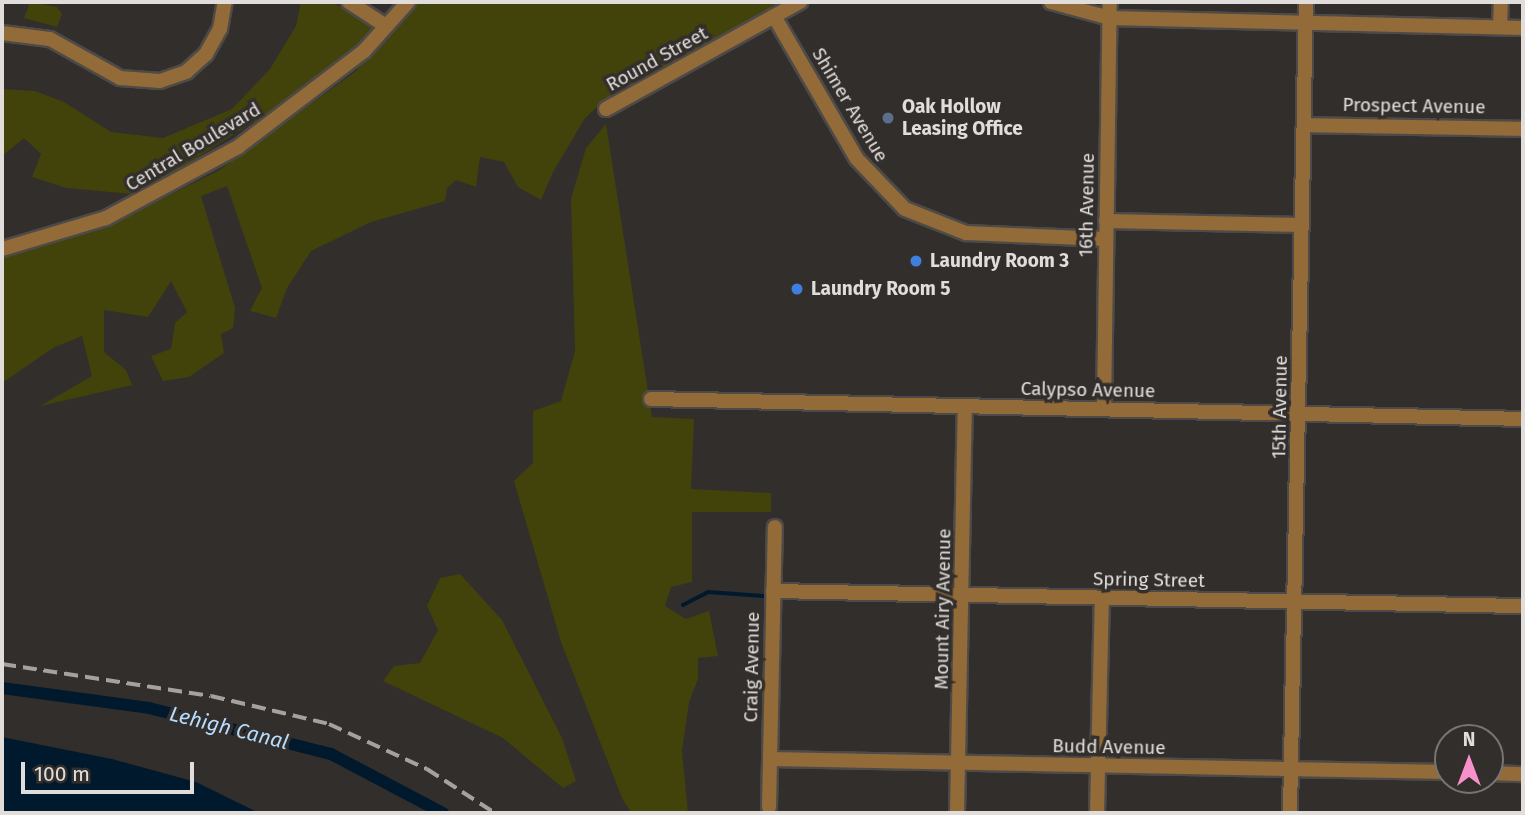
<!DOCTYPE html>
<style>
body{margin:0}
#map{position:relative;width:1525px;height:815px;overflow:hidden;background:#322e2b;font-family:"Fira Sans",sans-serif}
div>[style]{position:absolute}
.green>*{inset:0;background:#42420b}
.water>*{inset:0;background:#01192d}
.stream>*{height:3.5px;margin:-1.75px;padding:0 1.75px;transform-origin:1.75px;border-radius:1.75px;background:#01192d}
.canal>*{height:12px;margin:-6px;padding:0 6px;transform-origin:6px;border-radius:6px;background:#01192d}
.roads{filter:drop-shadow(2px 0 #4e4a47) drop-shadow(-2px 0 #4e4a47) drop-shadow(0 2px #4e4a47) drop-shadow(0 -2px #4e4a47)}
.minor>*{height:14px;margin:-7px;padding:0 7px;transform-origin:7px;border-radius:7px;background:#936b39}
.rail>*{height:3.5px;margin-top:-1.75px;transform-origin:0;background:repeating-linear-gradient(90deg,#a5a19f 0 14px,transparent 0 21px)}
.dots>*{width:19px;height:19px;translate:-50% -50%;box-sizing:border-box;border:4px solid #322e2b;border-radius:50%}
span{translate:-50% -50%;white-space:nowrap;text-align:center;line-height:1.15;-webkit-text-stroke:7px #322e2b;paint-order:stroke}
.street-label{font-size:19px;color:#e0dddb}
.poi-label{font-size:19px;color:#e0dddb;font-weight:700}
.left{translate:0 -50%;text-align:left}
.water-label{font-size:21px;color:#b6dcfe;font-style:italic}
.frame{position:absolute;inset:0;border:4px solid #e0dddb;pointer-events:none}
.north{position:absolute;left:1434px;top:724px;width:70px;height:70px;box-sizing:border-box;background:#322e2b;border:2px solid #787471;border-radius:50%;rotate:0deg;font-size:19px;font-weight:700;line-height:28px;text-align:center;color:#e0dddb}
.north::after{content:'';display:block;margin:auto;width:24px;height:32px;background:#f890cc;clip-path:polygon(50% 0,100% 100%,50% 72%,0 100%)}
.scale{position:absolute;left:21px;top:762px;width:173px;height:32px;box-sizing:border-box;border:4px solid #e0dddb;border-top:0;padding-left:9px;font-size:21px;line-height:24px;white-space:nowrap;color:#e0dddb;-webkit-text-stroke:5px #322e2b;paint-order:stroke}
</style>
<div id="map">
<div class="green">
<div style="clip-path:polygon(30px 2px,57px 7px,62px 14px,57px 27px,24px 18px)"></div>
<div style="clip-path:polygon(301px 2px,331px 2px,376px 25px,339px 63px,281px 105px,158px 182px,132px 194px,67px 188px,32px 177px,41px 154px,24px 138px,2px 156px,2px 89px,35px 91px,64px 102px,111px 132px,163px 138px,232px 109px,270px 69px,296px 26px)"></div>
<div style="clip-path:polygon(416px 2px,789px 2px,605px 100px,585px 118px,553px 172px,541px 200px,518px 187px,504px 162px,480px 157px,476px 187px,456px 180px,447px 188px,445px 201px,371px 222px,311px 251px,287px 288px,276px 318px,250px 311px,262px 288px,227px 186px,201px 196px,235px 308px,233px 328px,221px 334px,224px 353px,189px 377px,163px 381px,151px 356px,171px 349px,175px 323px,187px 312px,171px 281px,148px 317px,104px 310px,104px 352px,126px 370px,132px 385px,40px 406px,92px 376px,82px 336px,53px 348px,2px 383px,2px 258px,100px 229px,218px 171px,355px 72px)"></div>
<div style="clip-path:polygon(606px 124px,652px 417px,694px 419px,691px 489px,771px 493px,771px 512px,692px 512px,692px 582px,671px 587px,665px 606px,686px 619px,709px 611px,718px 656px,698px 658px,698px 679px,689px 702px,682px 751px,688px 813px,631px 813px,622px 798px,561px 642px,514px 481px,533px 463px,533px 411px,561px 401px,575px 351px,571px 199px,586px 148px)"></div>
<div style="clip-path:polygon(460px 574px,502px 620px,562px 738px,576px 781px,563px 788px,503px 738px,383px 681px,394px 666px,420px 663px,438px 630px,427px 606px,440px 578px)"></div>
</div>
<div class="water">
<div style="clip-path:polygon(2px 737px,112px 759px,196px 782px,259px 813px,2px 813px)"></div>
</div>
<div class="stream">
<div style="left:683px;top:605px;width:28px;rotate:-27deg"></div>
<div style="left:708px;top:592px;width:55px;rotate:4.2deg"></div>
</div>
<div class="canal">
<div style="left:2px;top:688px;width:148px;rotate:7.7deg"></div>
<div style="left:149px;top:708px;width:188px;rotate:14.2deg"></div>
<div style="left:331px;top:754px;width:127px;rotate:27.8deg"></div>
</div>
<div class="roads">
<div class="minor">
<div style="left:349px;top:2px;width:44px;rotate:33deg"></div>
<div style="left:1051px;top:2px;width:61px;rotate:15.2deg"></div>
<div style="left:1110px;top:18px;width:413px;rotate:1.4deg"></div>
<div style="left:774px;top:16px;width:165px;rotate:59.9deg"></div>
<div style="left:857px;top:159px;width:69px;rotate:46.2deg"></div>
<div style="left:905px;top:209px;width:66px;rotate:21.5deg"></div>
<div style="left:966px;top:233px;width:140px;rotate:2.5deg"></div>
<div style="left:1500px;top:27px;width:25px;rotate:-88deg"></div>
<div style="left:2px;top:33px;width:48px;rotate:7.1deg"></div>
<div style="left:50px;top:39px;width:80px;rotate:29.1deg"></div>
<div style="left:120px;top:78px;width:40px;rotate:4.3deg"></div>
<div style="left:160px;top:81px;width:28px;rotate:-19deg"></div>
<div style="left:186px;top:72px;width:27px;rotate:-42deg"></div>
<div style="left:206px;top:54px;width:29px;rotate:-61deg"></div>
<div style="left:220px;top:29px;width:27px;rotate:-80deg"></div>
<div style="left:606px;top:109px;width:222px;rotate:-28.9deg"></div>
<div style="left:1304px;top:125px;width:219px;rotate:1deg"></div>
<div style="left:1106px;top:221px;width:196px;rotate:1.2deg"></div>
<div style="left:2px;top:249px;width:109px;rotate:-16.6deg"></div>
<div style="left:106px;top:218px;width:150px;rotate:-28.3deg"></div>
<div style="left:238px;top:147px;width:158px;rotate:-37.3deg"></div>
<div style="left:364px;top:51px;width:66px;rotate:-48.1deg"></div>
<div style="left:651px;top:399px;width:872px;rotate:1.31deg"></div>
<div style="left:1104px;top:409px;width:407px;rotate:-89.2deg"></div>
<div style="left:773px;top:591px;width:750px;rotate:1.15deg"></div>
<div style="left:770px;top:759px;width:678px;rotate:1.1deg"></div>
<div style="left:1490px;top:773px;width:33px;rotate:2deg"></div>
<div style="left:769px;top:807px;width:280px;rotate:-88.8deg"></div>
<div style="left:957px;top:813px;width:407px;rotate:-88.9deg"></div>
<div style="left:1097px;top:813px;width:214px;rotate:-88.7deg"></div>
<div style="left:1290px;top:813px;width:811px;rotate:-88.87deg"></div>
</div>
</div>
<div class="rail">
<div style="left:2px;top:664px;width:211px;rotate:8.7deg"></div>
<div style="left:211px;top:696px;width:121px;rotate:13.3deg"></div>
<div style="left:329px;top:724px;width:108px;rotate:24.7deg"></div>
<div style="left:427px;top:769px;width:81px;rotate:32.9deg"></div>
</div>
<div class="dots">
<div style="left:888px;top:118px;background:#5c6f8a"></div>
<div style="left:916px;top:261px;background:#3f7fe0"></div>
<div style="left:797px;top:289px;background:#3f7fe0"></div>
</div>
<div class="street-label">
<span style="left:657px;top:59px;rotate:-29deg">Round Street</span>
<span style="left:850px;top:105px;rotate:59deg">Shimer Avenue</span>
<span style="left:1414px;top:106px;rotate:1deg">Prospect Avenue</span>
<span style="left:193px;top:147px;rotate:-31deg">Central Boulevard</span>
<span style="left:1087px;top:205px;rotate:-89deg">16th Avenue</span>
<span style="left:1088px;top:390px;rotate:1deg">Calypso Avenue</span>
<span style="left:1280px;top:407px;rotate:-89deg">15th Avenue</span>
<span style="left:1149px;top:580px;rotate:1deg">Spring Street</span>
<span style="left:943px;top:609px;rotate:-89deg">Mount Airy Avenue</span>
<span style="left:752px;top:667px;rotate:-89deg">Craig Avenue</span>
<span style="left:1109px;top:747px;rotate:1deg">Budd Avenue</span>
</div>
<div class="poi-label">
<span class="left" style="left:902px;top:118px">Oak Hollow<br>Leasing Office</span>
<span class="left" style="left:930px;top:261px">Laundry Room 3</span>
<span class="left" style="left:811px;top:289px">Laundry Room 5</span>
</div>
<div class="water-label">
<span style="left:229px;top:728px;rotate:14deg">Lehigh Canal</span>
</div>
<div class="frame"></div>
<div class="north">N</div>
<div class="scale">100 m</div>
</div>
